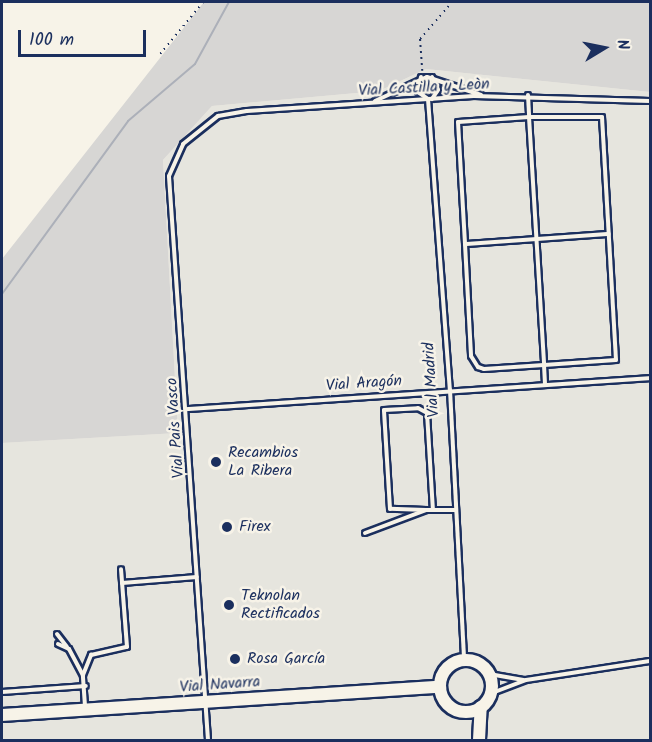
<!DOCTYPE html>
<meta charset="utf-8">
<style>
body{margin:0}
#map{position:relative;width:652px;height:742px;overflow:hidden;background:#f7f3e8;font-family:Kalam,sans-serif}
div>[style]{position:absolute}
.built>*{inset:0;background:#e6e5de}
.green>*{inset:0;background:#d7d6d4}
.round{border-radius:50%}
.stream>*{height:2px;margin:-1px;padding:0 1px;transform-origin:1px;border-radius:1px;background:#acb0b9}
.path>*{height:1.5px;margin-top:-0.75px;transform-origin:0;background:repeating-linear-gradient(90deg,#1b2f5e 0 1.5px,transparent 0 6px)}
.roads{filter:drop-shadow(2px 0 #1b2f5e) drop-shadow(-2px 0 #1b2f5e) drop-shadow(0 2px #1b2f5e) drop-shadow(0 -2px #1b2f5e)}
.lane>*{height:4px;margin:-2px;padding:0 2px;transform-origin:2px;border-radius:2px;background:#f7f3e8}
.secondary>*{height:12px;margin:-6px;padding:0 6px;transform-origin:6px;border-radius:6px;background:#f7f3e8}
.secondary>.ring{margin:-6px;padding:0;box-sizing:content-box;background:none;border:12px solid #f7f3e8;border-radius:50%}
.dots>*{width:16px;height:16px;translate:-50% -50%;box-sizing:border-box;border:3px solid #f7f3e8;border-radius:50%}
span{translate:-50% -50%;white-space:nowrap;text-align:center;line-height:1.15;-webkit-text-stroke:5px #f7f3e8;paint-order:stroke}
.street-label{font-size:16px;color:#1b2f5e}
.poi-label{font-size:16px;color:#1b2f5e}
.left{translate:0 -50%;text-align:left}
.frame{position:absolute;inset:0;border:3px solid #1b2f5e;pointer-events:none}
.north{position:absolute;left:574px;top:18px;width:60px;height:60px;-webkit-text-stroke:4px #f7f3e8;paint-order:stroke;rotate:80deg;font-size:16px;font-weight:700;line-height:24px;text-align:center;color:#1b2f5e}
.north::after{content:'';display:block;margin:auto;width:21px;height:27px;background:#1b2f5e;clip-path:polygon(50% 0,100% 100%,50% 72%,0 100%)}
.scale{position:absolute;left:18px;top:30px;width:128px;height:27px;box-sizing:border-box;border:3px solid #1b2f5e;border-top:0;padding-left:8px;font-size:18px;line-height:21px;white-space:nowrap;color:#1b2f5e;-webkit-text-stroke:4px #f7f3e8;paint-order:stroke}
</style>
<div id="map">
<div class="built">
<div style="clip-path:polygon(426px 69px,650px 92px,650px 740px,2px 740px,2px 443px,178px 433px,163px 160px,212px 106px,379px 91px)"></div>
</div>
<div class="green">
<div style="clip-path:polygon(204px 2px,650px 2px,650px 92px,426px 69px,379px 91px,212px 106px,163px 160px,178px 433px,2px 443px,2px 259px)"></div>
<div class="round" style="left:420px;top:82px;width:14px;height:14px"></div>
</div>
<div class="stream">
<div style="left:2px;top:294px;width:214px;rotate:-53.9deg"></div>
<div style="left:128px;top:121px;width:88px;rotate:-40.4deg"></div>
<div style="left:195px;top:64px;width:71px;rotate:-61.3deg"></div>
</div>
<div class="path">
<div style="left:160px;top:54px;width:67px;rotate:-50.4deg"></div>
<div style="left:422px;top:71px;width:32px;rotate:-94deg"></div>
<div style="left:420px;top:39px;width:49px;rotate:-49.1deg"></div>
</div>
<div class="roads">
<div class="lane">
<div style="left:421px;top:77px;width:15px;rotate:101deg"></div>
<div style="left:418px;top:92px;width:12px;rotate:35deg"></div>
<div style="left:428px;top:99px;width:292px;rotate:85.7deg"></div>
<div style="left:450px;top:390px;width:269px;rotate:87deg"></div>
<div style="left:432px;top:77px;width:14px;rotate:65deg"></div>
<div style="left:438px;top:90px;width:11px;rotate:124deg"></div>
<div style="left:528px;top:95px;width:22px;rotate:87deg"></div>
<div style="left:529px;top:117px;width:71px;rotate:176deg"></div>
<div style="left:458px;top:122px;width:122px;rotate:86.7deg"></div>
<div style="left:465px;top:244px;width:144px;rotate:-4deg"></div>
<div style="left:375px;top:101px;width:57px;rotate:-24.8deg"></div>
<div style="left:427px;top:77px;width:57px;rotate:18.4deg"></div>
<div style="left:465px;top:244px;width:112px;rotate:86.9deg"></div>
<div style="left:471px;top:356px;width:13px;rotate:58deg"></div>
<div style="left:478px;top:367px;width:6px;rotate:18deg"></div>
<div style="left:484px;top:369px;width:60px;rotate:-3.8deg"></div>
<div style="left:544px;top:365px;width:72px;rotate:-4deg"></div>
<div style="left:616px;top:360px;width:243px;rotate:-93.3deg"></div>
<div style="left:602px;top:117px;width:73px;rotate:180deg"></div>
<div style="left:529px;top:117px;width:248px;rotate:86.5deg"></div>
<div style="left:544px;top:365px;width:20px;rotate:87deg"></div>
<div style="left:187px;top:409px;width:464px;rotate:-3.8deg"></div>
<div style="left:426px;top:510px;width:36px;rotate:-178deg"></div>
<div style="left:390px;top:509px;width:99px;rotate:-93.5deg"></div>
<div style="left:384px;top:410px;width:34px;rotate:-3deg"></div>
<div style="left:418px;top:408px;width:10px;rotate:29deg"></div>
<div style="left:427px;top:413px;width:97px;rotate:86.5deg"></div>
<div style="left:365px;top:533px;width:65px;rotate:-20.7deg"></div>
<div style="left:426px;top:510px;width:30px"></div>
<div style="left:122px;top:583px;width:75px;rotate:-4.6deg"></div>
<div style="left:57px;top:634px;width:16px;rotate:52deg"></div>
<div style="left:58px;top:644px;width:12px;rotate:24deg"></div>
<div style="left:69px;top:649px;width:30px;rotate:62deg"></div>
<div style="left:489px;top:674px;width:35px;rotate:10deg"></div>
<div style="left:2px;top:692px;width:84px;rotate:-4.1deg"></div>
<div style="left:492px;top:693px;width:36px;rotate:-21deg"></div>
<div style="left:526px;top:680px;width:125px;rotate:-8.7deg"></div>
<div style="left:85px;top:706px;width:31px;rotate:-94deg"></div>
<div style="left:83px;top:675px;width:22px;rotate:-68deg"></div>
<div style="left:91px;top:655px;width:37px;rotate:-13deg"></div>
<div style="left:127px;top:647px;width:78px;rotate:-94.4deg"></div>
<div style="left:208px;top:740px;width:565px;rotate:-93.96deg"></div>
<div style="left:169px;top:176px;width:35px;rotate:-66deg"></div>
<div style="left:183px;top:144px;width:45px;rotate:-38.7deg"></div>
<div style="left:218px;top:116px;width:29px;rotate:-10deg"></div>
<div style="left:247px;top:111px;width:227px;rotate:-3.8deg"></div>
<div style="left:474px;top:96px;width:176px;rotate:1.6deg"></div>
</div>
<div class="secondary">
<div class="ring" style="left:440px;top:660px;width:40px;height:40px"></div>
<div style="left:2px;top:715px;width:439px;rotate:-3.7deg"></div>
<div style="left:479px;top:740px;width:33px;rotate:-87deg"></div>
</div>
</div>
<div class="dots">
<div style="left:216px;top:462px;background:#1b2f5e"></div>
<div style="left:227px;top:527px;background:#1b2f5e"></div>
<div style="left:229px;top:605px;background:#1b2f5e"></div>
<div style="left:235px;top:659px;background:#1b2f5e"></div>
</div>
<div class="street-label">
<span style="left:424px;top:88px;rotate:-3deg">Vial Castilla y Leòn</span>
<span style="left:432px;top:380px;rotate:-94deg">Vial Madrid</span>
<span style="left:364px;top:384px;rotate:-4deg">Vial Aragón</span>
<span style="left:176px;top:428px;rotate:-94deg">Vial Pais Vasco</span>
<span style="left:220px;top:685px;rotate:-4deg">Vial Navarra</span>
</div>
<div class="poi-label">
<span class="left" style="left:228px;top:462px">Recambios<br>La Ribera</span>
<span class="left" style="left:239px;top:527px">Firex</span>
<span class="left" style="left:241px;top:605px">Teknolan<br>Rectificados</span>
<span class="left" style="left:247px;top:659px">Rosa García</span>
</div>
<div class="frame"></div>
<div class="north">N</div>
<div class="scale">100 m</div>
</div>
